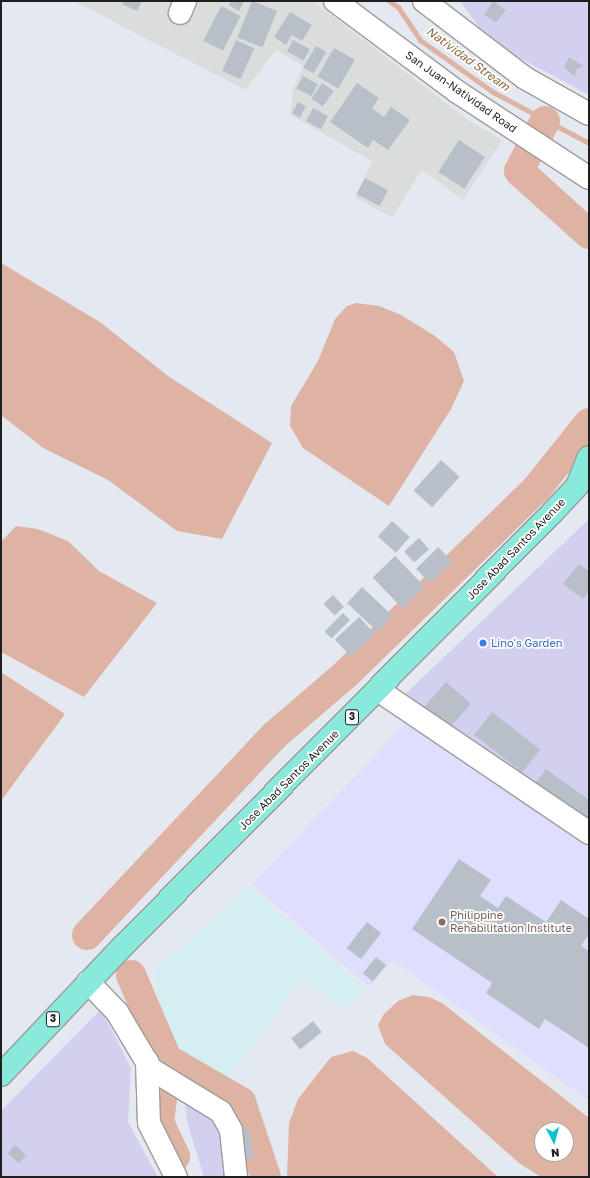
<!DOCTYPE html>
<style>
body{margin:0}
#map{position:relative;width:590px;height:1178px;overflow:hidden;background:#e4e8f0;font-family:"Golos Text",sans-serif}
div>[style]{position:absolute}
.residential>*{inset:0;background:#dbdddd}
.commercial>*{inset:0;background:#d3eff1}
.education>*{inset:0;background:#dfdeff}
.farmland>*{inset:0;background:#d2cfef}
.water>*{inset:0;background:#dfb3a3}
.stream>*{height:5px;margin:-2.5px;padding:0 2.5px;transform-origin:2.5px;border-radius:2.5px;background:#dfb3a3}
.river>*{height:30px;margin:-15px;padding:0 15px;transform-origin:15px;border-radius:15px;background:#dfb3a3}
.building>*{inset:0;background:#b7c0c8;transform-origin:0 0}
.roads{filter:drop-shadow(1px 0 #9c9c9c) drop-shadow(-1px 0 #9c9c9c) drop-shadow(0 1px #9c9c9c) drop-shadow(0 -1px #9c9c9c)}
.minor>*{height:22px;margin:-11px;padding:0 11px;transform-origin:11px;border-radius:11px;background:#fff}
.highway>*{height:22px;margin:-11px;padding:0 11px;transform-origin:11px;border-radius:11px;background:#89eadc}
.dots>*{width:11px;height:11px;translate:-50% -50%;box-sizing:border-box;border:2px solid #fff;border-radius:50%}
span{translate:-50% -50%;white-space:nowrap;text-align:center;line-height:1.15;-webkit-text-stroke:3.5px #fff;paint-order:stroke}
.shield-label span{padding:1px 3px;background:#fff;border:1px solid;border-radius:3px;-webkit-text-stroke-width:0}
.shield-label{font-size:10px;color:#1f1f1f;font-weight:700}
.street-label{font-size:11px;color:#1f1f1f}
.shop-label{font-size:11px;color:#366cbe}
.left{translate:0 -50%;text-align:left}
.education-label{font-size:11px;color:#785e54}
.water-label{font-size:12px;color:#926b3c;font-style:italic}
.frame{position:absolute;inset:0;border:2px solid #1f1f1f;pointer-events:none}
.north{position:absolute;left:534px;top:1122px;width:40px;height:40px;box-sizing:border-box;background:#fff;border:1px solid #a5a5a5;border-radius:50%;rotate:174deg;font-size:11px;font-weight:700;line-height:16px;text-align:center;color:#1f1f1f}
.north::after{content:'';display:block;margin:auto;width:14px;height:18px;background:#00c5cd;clip-path:polygon(50% 0,100% 100%,50% 72%,0 100%)}
</style>
<div id="map">
<div class="residential">
<div style="clip-path:polygon(74px 1px,313px 1px,468px 120px,502px 140px,463px 200px,422px 170px,392px 217px,355px 198px,372px 161px,290px 115px,293px 89px,303px 66px,276px 50px,245px 90px)"></div>
</div>
<div class="commercial">
<div style="clip-path:polygon(250px 887px,364px 989px,345px 1009px,302px 977px,224px 1084px,178px 1054px,160px 1031px,155px 971px)"></div>
</div>
<div class="education">
<div style="clip-path:polygon(410px 719px,589px 849px,589px 1101px,393px 960px,369px 987px,252px 884px)"></div>
</div>
<div class="farmland">
<div style="clip-path:polygon(460px 1px,589px 1px,589px 95px,490px 42px)"></div>
<div style="clip-path:polygon(589px 519px,589px 837px,399px 700px)"></div>
<div style="clip-path:polygon(101px 1009px,131px 1068px,128px 1122px,158px 1177px,1px 1177px,1px 1111px)"></div>
<div style="clip-path:polygon(179px 1067px,236px 1105px,261px 1177px,204px 1177px,188px 1125px)"></div>
</div>
<div class="water">
<div style="clip-path:polygon(1px 263px,100px 322px,168px 376px,272px 443px,222px 539px,177px 531px,108px 480px,43px 448px,1px 415px)"></div>
<div style="clip-path:polygon(356px 303px,379px 306px,401px 315px,435px 336px,454px 352px,464px 381px,451px 409px,389px 506px,303px 448px,290px 426px,291px 406px,318px 361px,335px 319px,347px 306px)"></div>
<div style="clip-path:polygon(16px 526px,38px 529px,68px 541px,99px 571px,157px 603px,84px 697px,1px 652px,1px 542px)"></div>
<div style="clip-path:polygon(1px 672px,65px 714px,1px 801px)"></div>
<div style="clip-path:polygon(evenodd,413px 995px,429px 997px,442px 1003px,589px 1118px,589px 1177px,541px 1177px,519px 1163px,385px 1044px,378px 1025px,384px 1014px,398px 1001px,413px 995px,542px 1130px,566px 1130px,566px 1154px,542px 1154px,542px 1130px)"></div>
<div style="clip-path:polygon(353px 1051px,367px 1058px,498px 1177px,287px 1177px,289px 1123px,298px 1099px,331px 1057px)"></div>
</div>
<div class="stream">
<div style="left:389px;top:1px;width:11px;rotate:34deg"></div>
<div style="left:398px;top:7px;width:40px;rotate:56deg"></div>
<div style="left:420px;top:40px;width:90px;rotate:35.5deg"></div>
<div style="left:493px;top:92px;width:109px;rotate:28deg"></div>
</div>
<div class="river">
<div style="left:545px;top:121px;width:56px;rotate:117.5deg"></div>
<div style="left:519px;top:171px;width:94px;rotate:42deg"></div>
<div style="left:87px;top:935px;width:274px;rotate:-46.8deg"></div>
<div style="left:275px;top:735px;width:95px;rotate:-40.7deg"></div>
<div style="left:347px;top:673px;width:265px;rotate:-44.2deg"></div>
<div style="left:537px;top:488px;width:83px;rotate:-51.3deg"></div>
<div style="left:131px;top:975px;width:91px;rotate:66.8deg"></div>
<div style="left:167px;top:1059px;width:64px;rotate:97.2deg"></div>
<div style="left:159px;top:1122px;width:38px;rotate:65deg"></div>
<div style="left:167px;top:1059px;width:86px;rotate:30.2deg"></div>
<div style="left:241px;top:1102px;width:79px;rotate:71.6deg"></div>
</div>
<div class="building">
<div style="clip-path:polygon(124px 1px,142px 1px,137px 11px,122px 4px)"></div>
<div style="clip-path:polygon(231px 1px,244px 1px,239px 11px,229px 5px)"></div>
<div style="left:252px;top:1px;width:27px;height:39px;rotate:22deg"></div>
<div style="clip-path:polygon(493px 1px,506px 10px,496px 22px,484px 15px)"></div>
<div style="left:221px;top:6px;width:22px;height:39px;rotate:27deg"></div>
<div style="clip-path:polygon(290px 12px,312px 25px,302px 41px,292px 35px,286px 45px,274px 37px)"></div>
<div style="left:236px;top:40px;width:20px;height:34px;rotate:24deg"></div>
<div style="left:293px;top:40px;width:19px;height:13px;rotate:28deg"></div>
<div style="left:316px;top:46px;width:12px;height:25px;rotate:31deg"></div>
<div style="left:334px;top:48px;width:24px;height:33px;rotate:30deg"></div>
<div style="clip-path:polygon(569px 57px,583px 66px,576px 70px,575px 77px,564px 67px)"></div>
<div style="left:303px;top:76px;width:17px;height:14px;rotate:28deg"></div>
<div style="left:322px;top:83px;width:14px;height:19px;rotate:34deg"></div>
<div style="clip-path:polygon(357px 83px,379px 98px,372px 108px,384px 117px,391px 107px,410px 120px,388px 150px,373px 140px,368px 148px,330px 122px)"></div>
<div style="left:298px;top:102px;width:9px;height:13px;rotate:27deg"></div>
<div style="left:313px;top:108px;width:17px;height:15px;rotate:28deg"></div>
<div style="left:459px;top:140px;width:31px;height:38px;rotate:33deg"></div>
<div style="left:365px;top:178px;width:26px;height:18px;rotate:28deg"></div>
<div style="left:441px;top:460px;width:25px;height:41px;rotate:42deg"></div>
<div style="left:392px;top:521px;width:24px;height:21px;rotate:42deg"></div>
<div style="left:419px;top:538px;width:15px;height:20px;rotate:48deg"></div>
<div style="left:438px;top:547px;width:20px;height:31px;rotate:45deg"></div>
<div style="left:395px;top:556px;width:43px;height:31px;rotate:46deg"></div>
<div style="clip-path:polygon(579px 564px,589px 571px,589px 591px,583px 599px,563px 584px)"></div>
<div style="left:362px;top:587px;width:42px;height:22px;rotate:43deg"></div>
<div style="left:333px;top:595px;width:16px;height:13px;rotate:47deg"></div>
<div style="left:343px;top:613px;width:10px;height:26px;rotate:45deg"></div>
<div style="left:359px;top:617px;width:23px;height:33px;rotate:47deg"></div>
<div style="left:446px;top:682px;width:33px;height:40px;rotate:41deg"></div>
<div style="left:492px;top:712px;width:61px;height:29px;rotate:38deg"></div>
<div style="clip-path:polygon(546px 769px,589px 800px,589px 825px,532px 788px)"></div>
<div style="clip-path:polygon(459px 859px,491px 880px,480px 896px,498px 908px,506px 896px,546px 922px,561px 900px,589px 919px,589px 934px,581px 946px,589px 951px,589px 1048px,545px 1019px,539px 1029px,486px 993px,492px 983px,412px 929px)"></div>
<div style="left:367px;top:922px;width:18px;height:33px;rotate:38deg"></div>
<div style="left:376px;top:957px;width:13px;height:21px;rotate:39deg"></div>
<div style="left:313px;top:1021px;width:14px;height:28px;rotate:51deg"></div>
<div style="left:249px;top:1129px;width:29px;height:15px;rotate:80deg"></div>
<div style="left:15px;top:1145px;width:15px;height:11px;rotate:42deg"></div>
</div>
<div class="roads">
<div class="minor">
<div style="left:335px;top:1px;width:151px;rotate:36.6deg"></div>
<div style="left:456px;top:91px;width:159px;rotate:33.2deg"></div>
<div style="left:424px;top:1px;width:127px;rotate:37.3deg"></div>
<div style="left:525px;top:78px;width:73px;rotate:29.4deg"></div>
<div style="left:180px;top:13px;width:13px;rotate:-67deg"></div>
<div style="left:378px;top:690px;width:255px;rotate:34.1deg"></div>
<div style="left:88px;top:982px;width:42px;rotate:46deg"></div>
<div style="left:117px;top:1012px;width:66px;rotate:59.2deg"></div>
<div style="left:151px;top:1069px;width:82px;rotate:31.6deg"></div>
<div style="left:221px;top:1112px;width:21px;rotate:61deg"></div>
<div style="left:231px;top:1130px;width:47px;rotate:83.9deg"></div>
<div style="left:147px;top:1061px;width:62px;rotate:88.2deg"></div>
<div style="left:149px;top:1123px;width:60px;rotate:63.4deg"></div>
</div>
<div class="highway">
<div style="left:1px;top:1075px;width:178px;rotate:-46.6deg"></div>
<div style="left:123px;top:946px;width:608px;rotate:-45.27deg"></div>
<div style="left:551px;top:514px;width:38px;rotate:-47deg"></div>
<div style="left:577px;top:486px;width:31px;rotate:-68deg"></div>
</div>
</div>
<div class="dots">
<div style="left:483px;top:643px;background:#3f7fe0"></div>
<div style="left:442px;top:922px;background:#8d6e63"></div>
</div>
<div class="shield-label">
<span style="left:352px;top:717px">3</span>
<span style="left:53px;top:1019px">3</span>
</div>
<div class="street-label">
<span style="left:461px;top:92px;rotate:35deg">San Juan-Natividad Road</span>
<span style="left:516px;top:549px;rotate:-46deg">Jose Abad Santos Avenue</span>
<span style="left:289px;top:780px;rotate:-45deg">Jose Abad Santos Avenue</span>
</div>
<div class="shop-label">
<span class="left" style="left:491px;top:643px">Lino's Garden</span>
</div>
<div class="education-label">
<span class="left" style="left:450px;top:922px">Philippine<br>Rehabilitation Institute</span>
</div>
<div class="water-label">
<span style="left:468px;top:59px;rotate:36deg">Natividad Stream</span>
</div>
<div class="frame"></div>
<div class="north">N</div>
</div>
